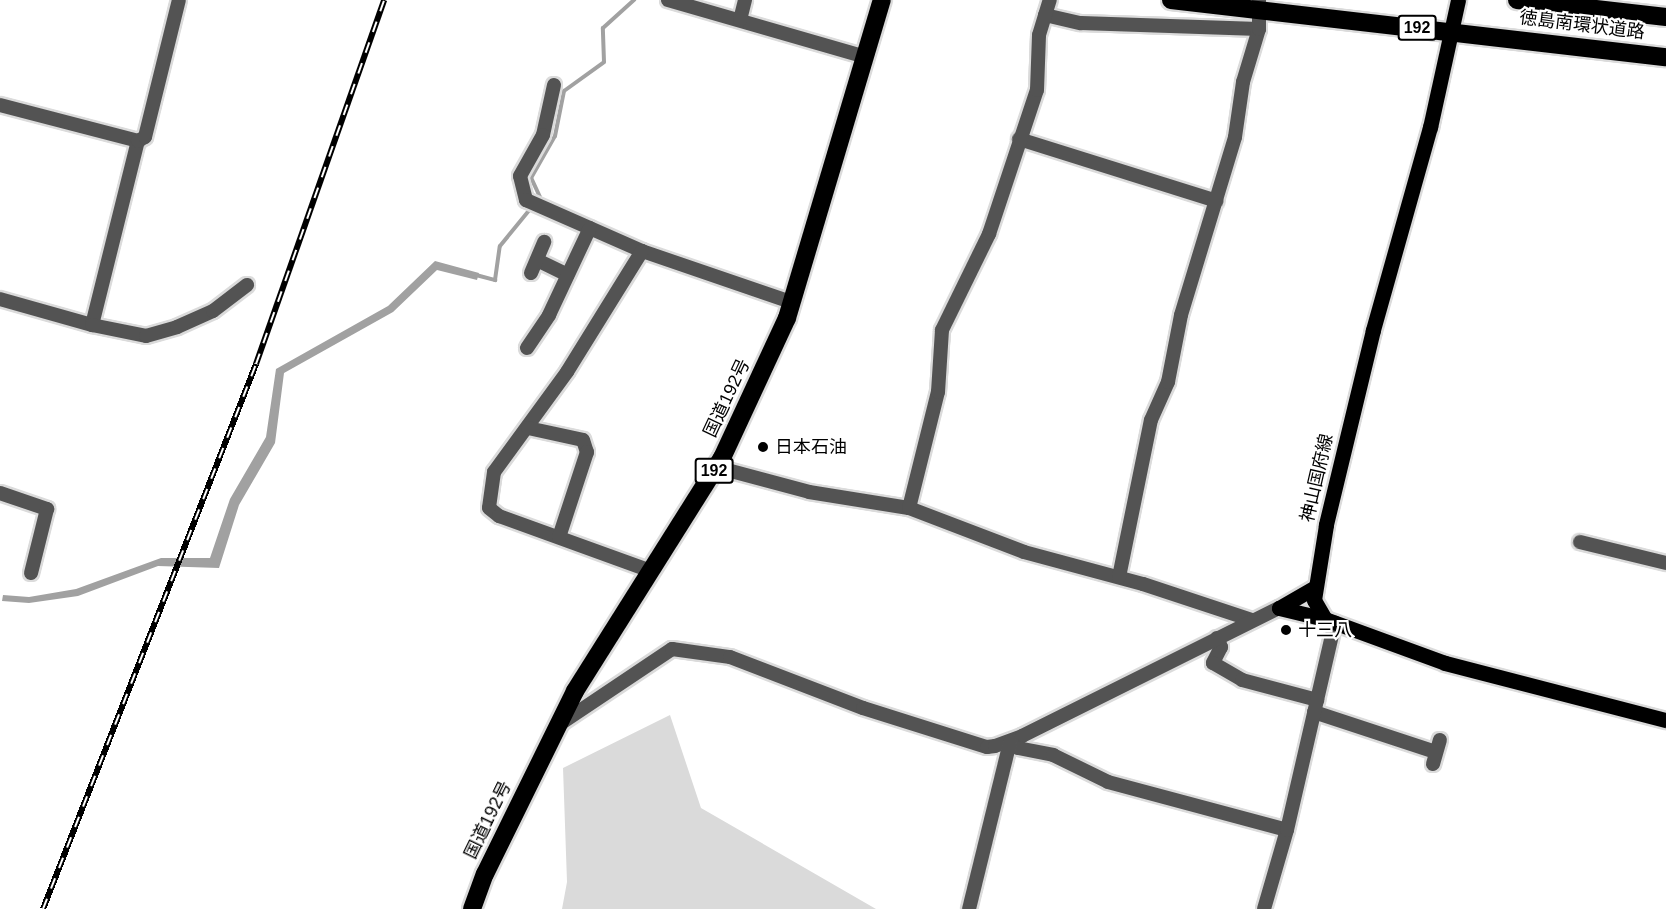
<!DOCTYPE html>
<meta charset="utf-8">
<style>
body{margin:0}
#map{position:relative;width:1666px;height:909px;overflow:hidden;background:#fff;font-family:Helvetica,"Noto Sans JP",sans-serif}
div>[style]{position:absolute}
.green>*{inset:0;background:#dadada}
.water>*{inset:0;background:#a1a1a1}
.stream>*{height:4px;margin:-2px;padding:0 2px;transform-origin:2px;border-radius:2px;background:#a1a1a1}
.roads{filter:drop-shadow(2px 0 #dbdbdb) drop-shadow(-2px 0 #dbdbdb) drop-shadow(0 2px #dbdbdb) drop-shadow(0 -2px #dbdbdb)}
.minor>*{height:14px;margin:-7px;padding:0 7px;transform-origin:7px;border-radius:7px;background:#535353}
.major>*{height:15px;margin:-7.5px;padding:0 7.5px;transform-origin:7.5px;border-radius:7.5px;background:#000}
.highway>*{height:18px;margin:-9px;padding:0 9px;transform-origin:9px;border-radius:9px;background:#000}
.rail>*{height:6px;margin-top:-3px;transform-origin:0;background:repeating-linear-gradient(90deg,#fff 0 11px,#000 0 22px);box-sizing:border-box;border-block:2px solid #000}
.dots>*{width:16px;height:16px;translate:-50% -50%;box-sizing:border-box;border:3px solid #fff;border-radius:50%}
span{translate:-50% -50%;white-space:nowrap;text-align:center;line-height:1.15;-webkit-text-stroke:4.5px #fff;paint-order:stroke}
.shield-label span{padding:2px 4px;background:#fff;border:2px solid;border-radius:4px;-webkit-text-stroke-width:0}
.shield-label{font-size:16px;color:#000;font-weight:700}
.street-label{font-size:18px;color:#000}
.poi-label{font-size:18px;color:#000}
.left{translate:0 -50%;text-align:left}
</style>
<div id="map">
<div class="green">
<div style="clip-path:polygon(670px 715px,701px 808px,876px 909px,562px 909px,567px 882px,563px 768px)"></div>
</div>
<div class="water">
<div style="clip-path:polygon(435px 261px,479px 273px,477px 280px,437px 270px,393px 312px,284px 373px,275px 443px,239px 505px,219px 568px,158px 566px,78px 596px,29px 603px,2px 601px,3px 595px,29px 597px,76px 589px,161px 558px,210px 558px,230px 499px,266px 437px,276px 369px,388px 306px)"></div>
</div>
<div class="stream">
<div style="left:476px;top:275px;width:20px;rotate:15deg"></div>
<div style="left:495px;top:280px;width:34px;rotate:-82deg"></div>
<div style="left:500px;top:246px;width:63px;rotate:-50.8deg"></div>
<div style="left:540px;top:197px;width:21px;rotate:-115deg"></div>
<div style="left:531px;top:178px;width:48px;rotate:-60.3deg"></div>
<div style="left:555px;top:136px;width:46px;rotate:-78.7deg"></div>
<div style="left:564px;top:91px;width:49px;rotate:-35.9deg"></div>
<div style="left:604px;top:62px;width:34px;rotate:-92deg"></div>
<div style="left:603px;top:28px;width:42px;rotate:-42.1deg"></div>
</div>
<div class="roads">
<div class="minor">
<div style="left:668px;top:0;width:205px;rotate:16.1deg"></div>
<div style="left:1045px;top:15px;width:37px;rotate:13deg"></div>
<div style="left:1081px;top:23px;width:178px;rotate:1.9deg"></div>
<div style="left:740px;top:20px;width:21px;rotate:-76deg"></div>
<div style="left:554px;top:85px;width:51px;rotate:102.4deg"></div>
<div style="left:543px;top:135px;width:47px;rotate:119.3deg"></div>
<div style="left:520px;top:176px;width:25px;rotate:76deg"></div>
<div style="left:526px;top:200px;width:127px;rotate:23.7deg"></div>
<div style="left:642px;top:251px;width:157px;rotate:18.9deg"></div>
<div style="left:0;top:105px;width:143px;rotate:14.6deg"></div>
<div style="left:1019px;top:139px;width:207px;rotate:17.4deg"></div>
<div style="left:642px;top:251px;width:142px;rotate:121.8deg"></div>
<div style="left:567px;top:372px;width:124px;rotate:126.1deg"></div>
<div style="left:494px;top:472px;width:36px;rotate:98deg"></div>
<div style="left:489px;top:508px;width:13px;rotate:39deg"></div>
<div style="left:499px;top:516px;width:162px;rotate:19.9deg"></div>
<div style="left:537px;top:260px;width:34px;rotate:26deg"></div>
<div style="left:531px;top:273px;width:34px;rotate:-67deg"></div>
<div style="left:0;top:299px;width:96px;rotate:15.8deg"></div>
<div style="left:92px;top:325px;width:190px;rotate:-76deg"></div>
<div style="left:138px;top:141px;width:8px;rotate:-30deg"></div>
<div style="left:145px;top:137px;width:141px;rotate:-76.1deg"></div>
<div style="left:92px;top:325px;width:55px;rotate:11.5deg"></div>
<div style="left:146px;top:336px;width:32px;rotate:-16deg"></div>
<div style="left:177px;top:327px;width:39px;rotate:-24deg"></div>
<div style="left:213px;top:311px;width:43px;rotate:-37.4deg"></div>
<div style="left:527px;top:348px;width:40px;rotate:-56deg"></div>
<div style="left:549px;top:315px;width:96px;rotate:-64.8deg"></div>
<div style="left:528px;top:428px;width:56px;rotate:12.3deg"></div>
<div style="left:583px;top:440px;width:13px;rotate:72deg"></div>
<div style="left:587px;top:452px;width:89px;rotate:108.2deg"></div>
<div style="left:716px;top:467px;width:96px;rotate:15deg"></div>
<div style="left:809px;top:492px;width:101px;rotate:9.1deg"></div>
<div style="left:909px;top:508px;width:123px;rotate:20.9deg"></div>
<div style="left:1024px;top:552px;width:123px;rotate:15.1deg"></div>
<div style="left:1143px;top:584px;width:115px;rotate:18.3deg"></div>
<div style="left:0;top:493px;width:50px;rotate:18.8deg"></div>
<div style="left:47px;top:509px;width:66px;rotate:104deg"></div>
<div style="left:909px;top:508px;width:120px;rotate:-76deg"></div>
<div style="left:938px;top:392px;width:62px;rotate:-86.3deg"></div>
<div style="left:942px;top:330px;width:107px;rotate:-63.9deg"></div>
<div style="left:989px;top:234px;width:152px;rotate:-71.6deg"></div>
<div style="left:1037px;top:90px;width:55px;rotate:-87.9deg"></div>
<div style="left:1039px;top:35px;width:37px;rotate:-73deg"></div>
<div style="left:1580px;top:542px;width:89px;rotate:13.7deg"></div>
<div style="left:1119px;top:577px;width:160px;rotate:-78.5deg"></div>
<div style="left:1151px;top:420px;width:42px;rotate:-65.9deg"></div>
<div style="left:1168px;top:382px;width:68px;rotate:-79deg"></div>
<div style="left:1181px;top:315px;width:186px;rotate:-73.1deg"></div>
<div style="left:1235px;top:137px;width:56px;rotate:-81.7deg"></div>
<div style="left:1243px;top:82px;width:55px;rotate:-73.2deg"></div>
<div style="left:1259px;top:29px;width:29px;rotate:-90deg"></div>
<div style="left:1217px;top:638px;width:10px;rotate:66deg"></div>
<div style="left:1221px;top:647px;width:18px;rotate:117deg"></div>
<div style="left:1213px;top:663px;width:34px;rotate:30deg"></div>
<div style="left:1242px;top:680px;width:78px;rotate:14.9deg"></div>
<div style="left:1314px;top:712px;width:128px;rotate:18.2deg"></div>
<div style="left:560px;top:724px;width:135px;rotate:-33.8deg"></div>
<div style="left:672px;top:649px;width:59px;rotate:7.9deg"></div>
<div style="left:730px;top:657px;width:142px;rotate:21deg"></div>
<div style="left:863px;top:708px;width:130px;rotate:17.5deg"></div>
<div style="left:987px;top:747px;width:8px;rotate:-7deg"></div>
<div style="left:995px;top:746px;width:29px;rotate:-20deg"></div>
<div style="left:1022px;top:736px;width:287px;rotate:-26.5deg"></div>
<div style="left:1010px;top:742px;width:10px;rotate:37deg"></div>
<div style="left:1018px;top:748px;width:36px;rotate:11deg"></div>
<div style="left:1053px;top:755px;width:61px;rotate:26.1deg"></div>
<div style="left:1108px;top:782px;width:185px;rotate:15deg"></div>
<div style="left:1433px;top:764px;width:25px;rotate:-74deg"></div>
<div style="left:969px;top:909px;width:172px;rotate:-76.2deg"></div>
<div style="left:1264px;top:909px;width:82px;rotate:-73.8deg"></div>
<div style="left:1287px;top:830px;width:213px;rotate:-77deg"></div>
</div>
<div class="major">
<div style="left:1458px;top:0;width:130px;rotate:102.4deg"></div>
<div style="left:1430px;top:127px;width:211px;rotate:105.7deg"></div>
<div style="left:1373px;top:330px;width:201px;rotate:103.6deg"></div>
<div style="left:1326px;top:525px;width:76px;rotate:99.1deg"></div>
<div style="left:1314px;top:600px;width:22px;rotate:60deg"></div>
<div style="left:1325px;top:619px;width:128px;rotate:20.1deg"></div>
<div style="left:1445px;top:663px;width:228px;rotate:14.5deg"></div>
<div style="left:1279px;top:608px;width:47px;rotate:13.4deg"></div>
<div style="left:1279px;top:608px;width:39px;rotate:-30deg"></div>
</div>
<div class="highway">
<div style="left:1171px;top:0;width:498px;rotate:6.6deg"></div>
<div style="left:1517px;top:0;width:150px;rotate:6.5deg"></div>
<div style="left:472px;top:909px;width:37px;rotate:-70deg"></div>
<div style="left:485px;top:874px;width:204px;rotate:-63.8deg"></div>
<div style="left:575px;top:691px;width:275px;rotate:-57.8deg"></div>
<div style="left:722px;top:458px;width:154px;rotate:-65.1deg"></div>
<div style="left:787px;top:318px;width:332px;rotate:-73.4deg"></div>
</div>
</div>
<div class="rail">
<div style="left:43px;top:909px;width:585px;rotate:-68.65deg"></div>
<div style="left:256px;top:364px;width:386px;rotate:-70.6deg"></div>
</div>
<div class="dots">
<div style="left:763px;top:447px;background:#000"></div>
<div style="left:1286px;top:630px;background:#000"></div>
</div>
<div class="shield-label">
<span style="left:1417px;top:28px">192</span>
<span style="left:714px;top:471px">192</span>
</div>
<div class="street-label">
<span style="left:1582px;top:25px;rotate:7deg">徳島南環状道路</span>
<span style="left:727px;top:398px;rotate:-65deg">国道192号</span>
<span style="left:1317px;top:478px;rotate:-77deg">神山国府線</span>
<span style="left:488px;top:820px;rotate:-64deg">国道192号</span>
</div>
<div class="poi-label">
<span class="left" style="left:775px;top:447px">日本石油</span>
<span class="left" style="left:1298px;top:630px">十三八</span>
</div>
</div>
